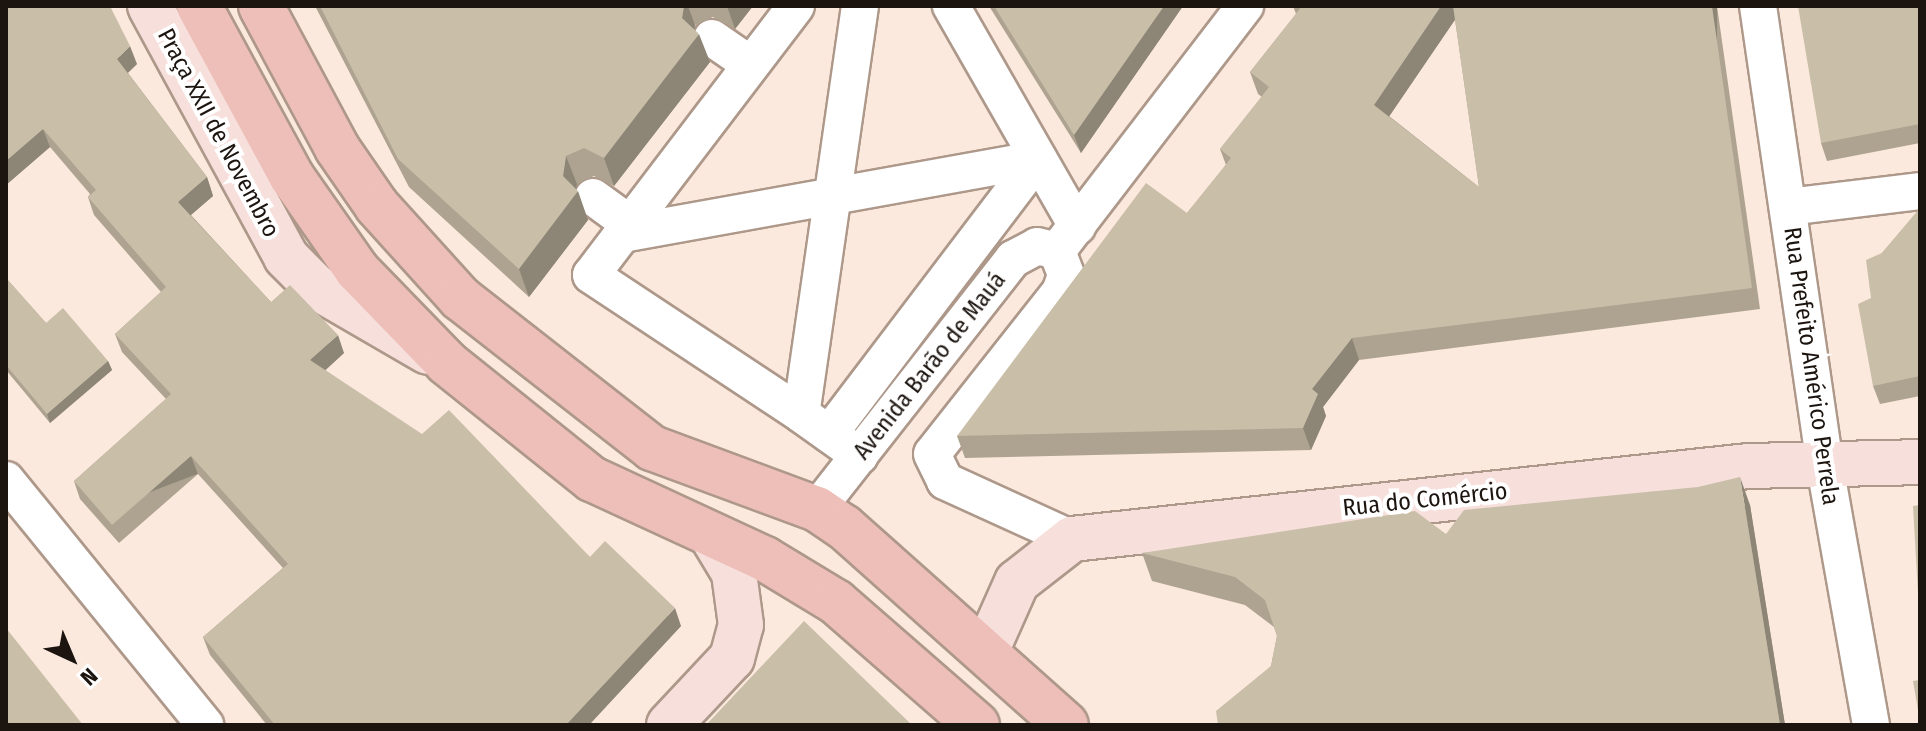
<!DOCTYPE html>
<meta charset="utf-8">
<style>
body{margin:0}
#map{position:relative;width:1926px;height:731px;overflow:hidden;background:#fce9dd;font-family:"Fira Sans Condensed",sans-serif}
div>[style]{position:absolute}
.roads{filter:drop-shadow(2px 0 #ad988a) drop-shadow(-2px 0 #ad988a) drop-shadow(0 2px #ad988a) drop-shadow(0 -2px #ad988a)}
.street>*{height:36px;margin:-18px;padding:0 18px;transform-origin:18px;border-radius:18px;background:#fff}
.secondary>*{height:44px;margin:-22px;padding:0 22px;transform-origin:22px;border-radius:22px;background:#f7dfdc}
.primary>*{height:44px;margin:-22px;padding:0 22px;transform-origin:22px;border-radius:22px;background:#eebfb8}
.wall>*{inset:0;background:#ada390}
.shaded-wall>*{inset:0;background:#8d8576;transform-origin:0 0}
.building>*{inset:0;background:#c9bea8}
span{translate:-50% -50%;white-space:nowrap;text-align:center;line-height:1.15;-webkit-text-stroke:8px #fff;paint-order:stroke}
.street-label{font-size:24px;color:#1c140f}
.frame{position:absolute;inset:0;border:8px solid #1c140f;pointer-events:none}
.north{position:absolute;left:32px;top:619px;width:80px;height:80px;-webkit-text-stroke:6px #fff;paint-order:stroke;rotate:136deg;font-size:22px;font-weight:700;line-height:32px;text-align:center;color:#1c140f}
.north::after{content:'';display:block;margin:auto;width:28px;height:36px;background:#1c140f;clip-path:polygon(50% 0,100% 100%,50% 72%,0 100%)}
</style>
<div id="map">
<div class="roads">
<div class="street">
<div style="left:796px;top:6px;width:338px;rotate:127.3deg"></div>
<div style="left:591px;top:275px;width:252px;rotate:33.5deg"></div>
<div style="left:860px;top:6px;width:412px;rotate:98.2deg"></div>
<div style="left:801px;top:414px;width:72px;rotate:35.4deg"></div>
<div style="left:951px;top:6px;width:254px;rotate:60.2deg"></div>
<div style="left:1758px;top:6px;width:460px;rotate:81.7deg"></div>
<div style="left:1824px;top:461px;width:268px;rotate:79.9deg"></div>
<div style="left:712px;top:38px;width:47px;rotate:34.7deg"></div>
<div style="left:593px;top:197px;width:46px;rotate:36.1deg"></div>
<div style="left:1788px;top:207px;width:133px;rotate:-6.9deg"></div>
<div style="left:622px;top:234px;width:423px;rotate:-10.2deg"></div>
<div style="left:1057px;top:251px;width:309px;rotate:-52.5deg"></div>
<div style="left:829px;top:434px;width:345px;rotate:-52.8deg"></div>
<div style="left:6px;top:480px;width:316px;rotate:50.9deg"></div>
<div style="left:817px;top:509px;width:318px;rotate:-51.9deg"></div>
<div style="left:1013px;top:259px;width:27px;rotate:-28deg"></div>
<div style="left:1037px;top:246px;width:21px;rotate:14deg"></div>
<div style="left:1057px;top:251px;width:26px;rotate:69deg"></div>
<div style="left:1066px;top:275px;width:18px;rotate:109deg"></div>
<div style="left:1060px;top:292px;width:206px;rotate:128.3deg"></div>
<div style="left:932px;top:454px;width:30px;rotate:64deg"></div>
<div style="left:945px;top:481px;width:140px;rotate:24.5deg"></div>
</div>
<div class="secondary">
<div style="left:150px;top:6px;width:285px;rotate:61.5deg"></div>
<div style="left:286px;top:257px;width:42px;rotate:45deg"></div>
<div style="left:316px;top:287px;width:129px;rotate:30.1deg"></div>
<div style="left:988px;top:647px;width:71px;rotate:-66deg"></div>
<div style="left:1017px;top:582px;width:70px;rotate:-38deg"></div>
<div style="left:1072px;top:539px;width:680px;rotate:-6.16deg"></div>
<div style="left:1748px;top:466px;width:172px;rotate:-1.3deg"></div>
<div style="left:669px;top:725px;width:92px;rotate:-46.8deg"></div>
<div style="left:732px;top:658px;width:34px;rotate:-75deg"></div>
<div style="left:741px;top:625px;width:52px;rotate:-97.7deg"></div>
<div style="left:734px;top:573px;width:41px;rotate:-121deg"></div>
</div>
<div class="primary">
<div style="left:199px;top:6px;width:195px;rotate:61.5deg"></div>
<div style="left:292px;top:177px;width:113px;rotate:55deg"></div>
<div style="left:357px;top:270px;width:129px;rotate:45.9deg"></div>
<div style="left:447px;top:363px;width:186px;rotate:38.7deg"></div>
<div style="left:592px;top:479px;width:191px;rotate:24.8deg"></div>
<div style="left:765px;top:559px;width:83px;rotate:31.2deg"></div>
<div style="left:836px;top:602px;width:187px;rotate:41.1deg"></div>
<div style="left:261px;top:6px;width:161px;rotate:61.8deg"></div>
<div style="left:337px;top:148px;width:70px;rotate:55.4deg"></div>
<div style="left:377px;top:206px;width:124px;rotate:47.9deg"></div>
<div style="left:460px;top:298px;width:244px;rotate:38deg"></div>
<div style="left:652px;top:448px;width:176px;rotate:20.3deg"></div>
<div style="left:817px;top:509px;width:32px;rotate:34deg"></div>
<div style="left:844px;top:527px;width:297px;rotate:41.7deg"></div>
</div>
</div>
<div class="wall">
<div style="clip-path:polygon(6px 6px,137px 64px,128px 73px,207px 177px,213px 196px,191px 215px,271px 302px,344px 353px,325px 370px,590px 557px,681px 626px,589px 725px,267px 725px,210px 655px,203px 637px,283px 568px,198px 474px,119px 543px,80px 499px,74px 481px,166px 399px,122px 352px,115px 334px,161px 292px,94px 215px,88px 197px,90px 194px,50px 147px,6px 185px)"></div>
<div style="clip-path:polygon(315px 6px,753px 6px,735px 29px,713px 17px,695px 25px,695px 29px,710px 62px,614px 186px,594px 176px,577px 184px,576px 189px,588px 220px,529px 297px,409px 187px)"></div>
<div style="clip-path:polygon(989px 6px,1183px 6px,1081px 153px)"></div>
<div style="clip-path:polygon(evenodd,1293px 6px,1717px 6px,1760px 309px,1359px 360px,1323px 407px,1326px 416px,1311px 450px,965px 458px,957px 436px,1187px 213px,1226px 165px,1220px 149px,1262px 97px,1258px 94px,1250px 72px,1296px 14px,1293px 6px,1455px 19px,1479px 187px,1389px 116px,1455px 19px)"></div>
<div style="clip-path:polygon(1920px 6px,1920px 143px,1827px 161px,1821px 143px)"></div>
<div style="clip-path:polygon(1920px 209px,1920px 396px,1880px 404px,1873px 386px,1871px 298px,1882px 253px)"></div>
<div style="clip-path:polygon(6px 278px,46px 323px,108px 361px,112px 370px,50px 423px,6px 370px)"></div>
<div style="clip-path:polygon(1750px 505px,1785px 725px,1218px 725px,1271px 666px,1277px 636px,1274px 627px,1245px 605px,1152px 581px,1142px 553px,1446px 534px)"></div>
</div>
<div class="shaded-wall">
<div style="clip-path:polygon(684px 6px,688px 6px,695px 25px,693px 42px,699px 34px,710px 62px,614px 186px,604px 158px,682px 18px)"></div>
<div style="clip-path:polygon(727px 6px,753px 6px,735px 29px)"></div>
<div style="clip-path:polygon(1164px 6px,1183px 6px,1081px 153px,1074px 135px)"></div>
<div style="clip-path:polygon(1441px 6px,1456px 6px,1459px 14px,1382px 127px,1374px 105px)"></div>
<div style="left:1712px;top:6px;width:5px;height:285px"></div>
<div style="clip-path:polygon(130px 46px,137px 64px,123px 77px,117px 59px)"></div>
<div style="clip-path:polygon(43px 129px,50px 147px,6px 185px,6px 161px)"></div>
<div style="clip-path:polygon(566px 156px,577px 184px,575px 195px,578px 191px,588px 220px,529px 297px,519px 269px,563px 176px)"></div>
<div style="clip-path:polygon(207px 177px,213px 196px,185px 220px,178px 202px)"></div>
<div style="clip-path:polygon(338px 335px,344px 353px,317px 378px,310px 360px)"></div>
<div style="clip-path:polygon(1352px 338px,1359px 360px,1323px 407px,1326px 416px,1311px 450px,1303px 428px,1312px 389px)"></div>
<div style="clip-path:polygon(108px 361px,112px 370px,50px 423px,47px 414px)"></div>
<div style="left:191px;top:456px;width:19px;height:105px;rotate:69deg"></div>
<div style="clip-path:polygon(1740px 477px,1750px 505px,1785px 725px,1780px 725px)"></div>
<div style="clip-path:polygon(675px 608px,681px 626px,589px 725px,566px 725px)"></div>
</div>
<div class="building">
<div style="clip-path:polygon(6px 6px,110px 6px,130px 46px,117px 59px,207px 177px,178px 202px,271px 302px,290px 285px,338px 335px,310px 360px,422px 434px,449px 410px,590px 557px,605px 541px,675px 608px,566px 725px,275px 725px,203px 637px,288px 564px,191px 456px,112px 525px,74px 481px,171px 394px,115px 334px,166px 287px,88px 197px,96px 190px,43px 129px,6px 161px)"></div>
<div style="clip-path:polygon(320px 6px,684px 6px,682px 18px,699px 34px,604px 158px,584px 148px,566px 156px,563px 176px,578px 191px,519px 269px,398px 159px)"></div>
<div style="clip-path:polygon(994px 6px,1164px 6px,1074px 135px)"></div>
<div style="clip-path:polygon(1302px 6px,1441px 6px,1374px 105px,1479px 187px,1453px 6px,1712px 6px,1752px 288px,1352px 338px,1312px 389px,1318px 394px,1303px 428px,957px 436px,1146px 183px,1187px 213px,1231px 158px,1220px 149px,1269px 87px,1250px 72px)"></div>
<div style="clip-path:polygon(1798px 6px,1920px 6px,1920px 124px,1821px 143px)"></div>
<div style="clip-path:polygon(1919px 209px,1920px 376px,1873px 386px,1858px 304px,1871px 298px,1866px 260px,1882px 253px)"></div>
<div style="clip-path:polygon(6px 278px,46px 323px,63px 308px,108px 361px,47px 414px,6px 365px)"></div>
<div style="clip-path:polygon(1740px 477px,1780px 725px,1218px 725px,1216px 711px,1271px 666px,1277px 636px,1265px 600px,1235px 577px,1142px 553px,1415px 511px,1446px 534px,1464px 510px,1698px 487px)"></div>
<div style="clip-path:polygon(1920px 505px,1920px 628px,1913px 506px)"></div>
<div style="clip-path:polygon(804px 621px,912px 725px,706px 725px)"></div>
<div style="clip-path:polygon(6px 628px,83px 725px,6px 725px)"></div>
<div style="clip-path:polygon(1920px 680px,1920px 722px,1913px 681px)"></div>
</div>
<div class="street-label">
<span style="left:218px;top:133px;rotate:62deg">Praça XXII de Novembro</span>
<span style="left:930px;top:366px;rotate:-52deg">Avenida Barão de Mauá</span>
<span style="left:1811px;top:366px;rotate:82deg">Rua Prefeito Américo Perrela</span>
<span style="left:1425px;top:500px;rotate:-6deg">Rua do Comércio</span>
</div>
<div class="frame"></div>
<div class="north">N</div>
</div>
